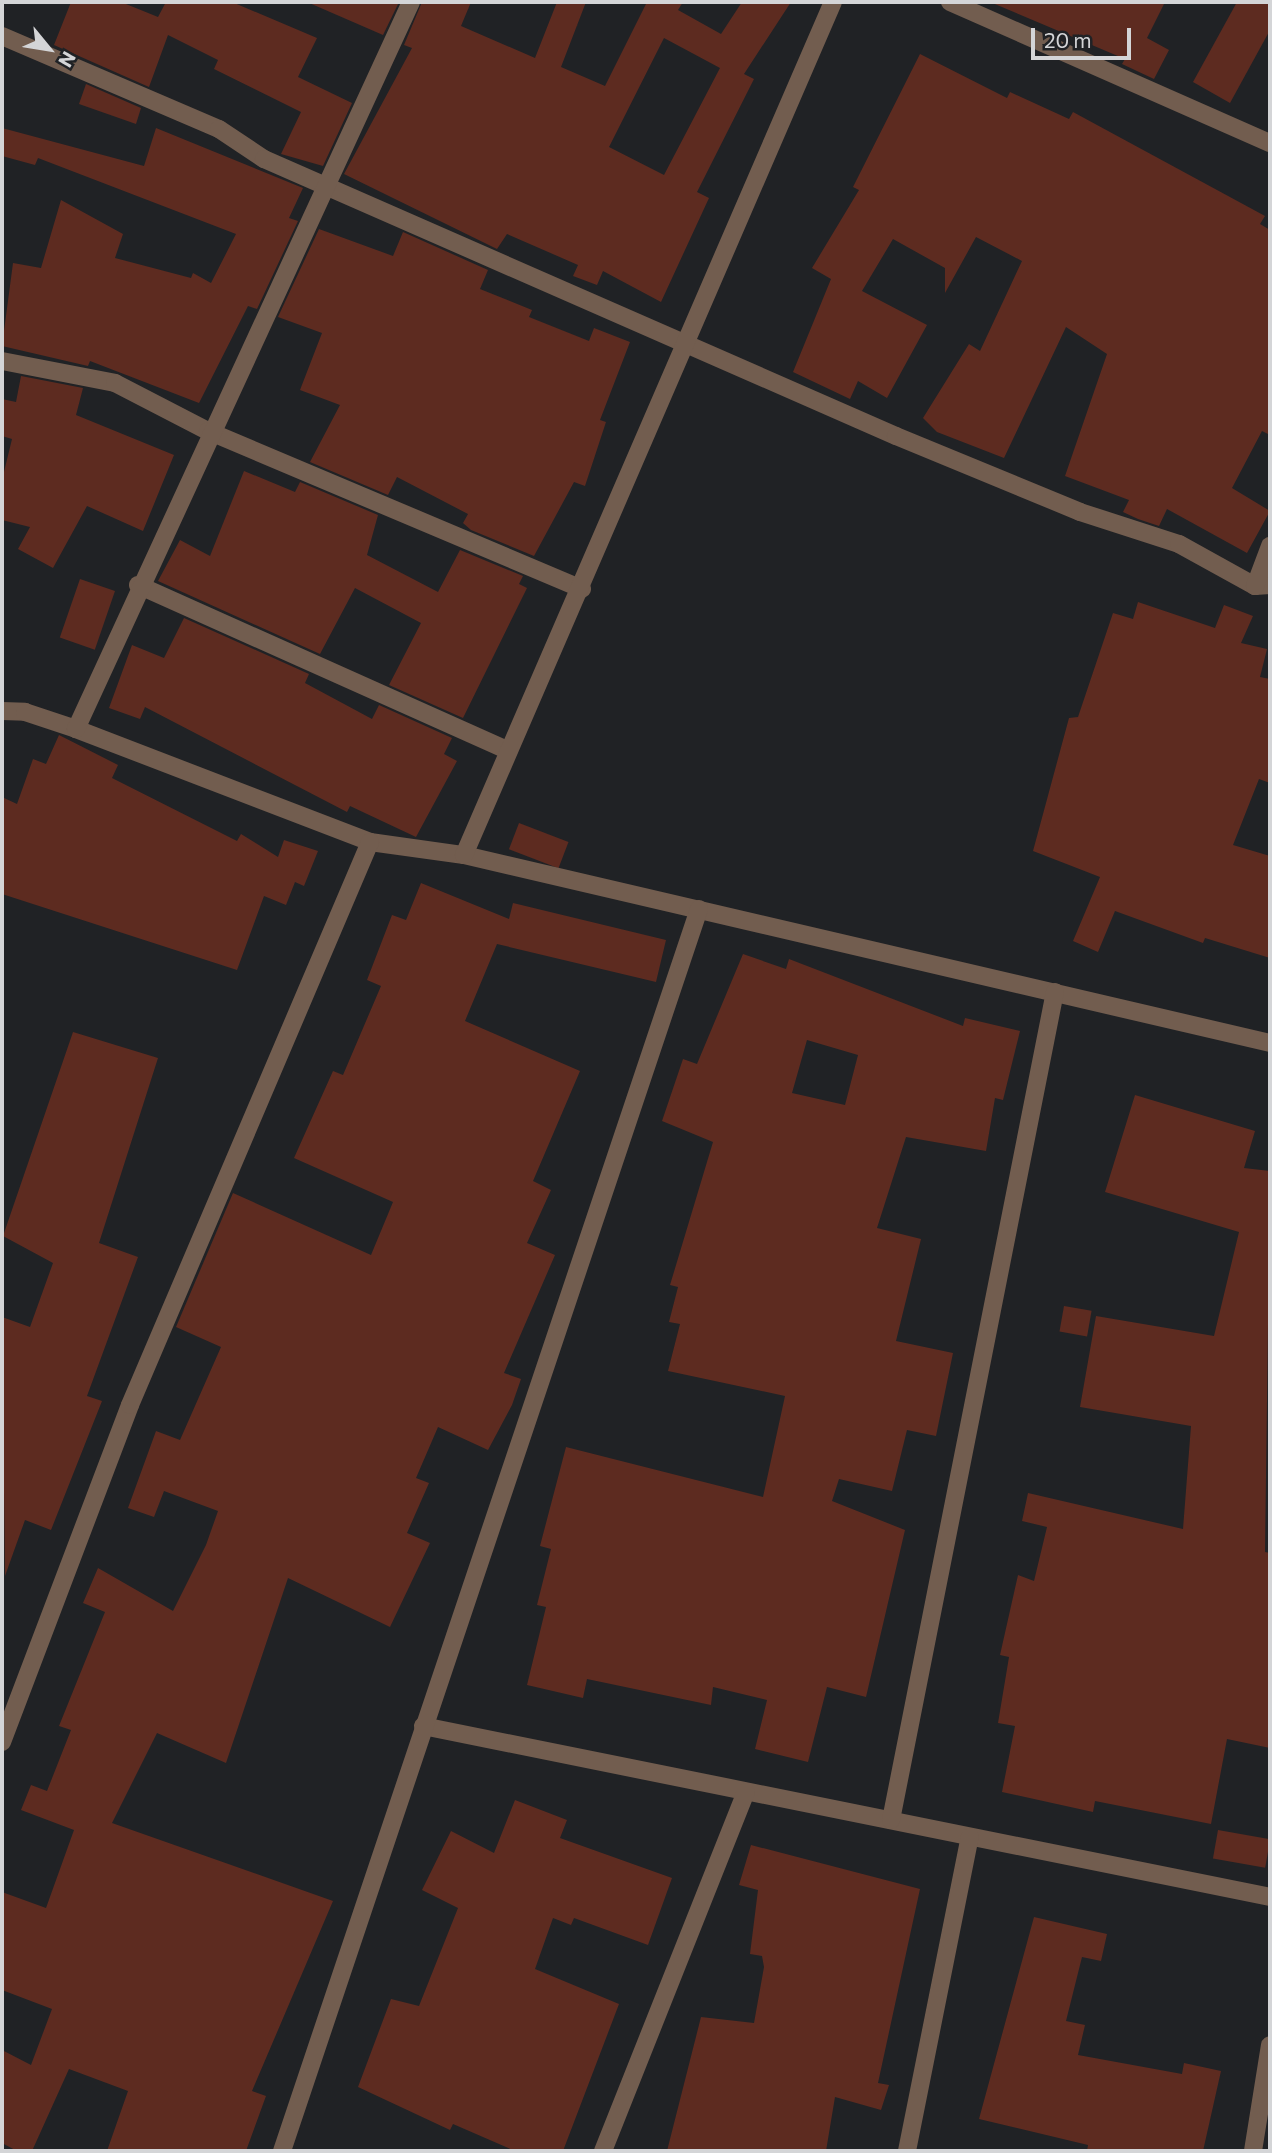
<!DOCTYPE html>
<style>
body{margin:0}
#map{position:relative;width:1272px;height:2153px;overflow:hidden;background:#202225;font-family:Commissioner,sans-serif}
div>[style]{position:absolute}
.building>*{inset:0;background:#5d2b20;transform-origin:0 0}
.street>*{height:18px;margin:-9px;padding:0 9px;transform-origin:9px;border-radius:9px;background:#725d4f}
span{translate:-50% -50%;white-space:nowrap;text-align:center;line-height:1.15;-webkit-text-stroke:6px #202225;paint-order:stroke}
.frame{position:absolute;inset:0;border:4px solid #d4d5d7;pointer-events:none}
.north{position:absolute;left:14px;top:14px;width:70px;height:70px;-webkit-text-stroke:5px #202225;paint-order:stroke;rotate:120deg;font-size:19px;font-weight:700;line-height:28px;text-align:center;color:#d4d5d7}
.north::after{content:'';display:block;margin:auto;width:24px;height:32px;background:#d4d5d7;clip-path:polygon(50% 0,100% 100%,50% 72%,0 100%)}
.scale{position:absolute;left:1031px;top:28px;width:100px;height:32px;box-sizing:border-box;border:4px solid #d4d5d7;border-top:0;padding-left:9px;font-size:21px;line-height:24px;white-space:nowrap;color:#d4d5d7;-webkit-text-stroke:5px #202225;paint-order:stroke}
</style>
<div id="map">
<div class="building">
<div style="clip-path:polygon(71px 2px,121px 2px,158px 17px,166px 2px,232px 2px,317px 38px,298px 77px,352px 103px,323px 166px,281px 154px,301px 112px,214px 69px,218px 60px,168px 35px,149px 87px,54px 45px)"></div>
<div style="clip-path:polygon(307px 2px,399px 2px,383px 35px)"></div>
<div style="clip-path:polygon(evenodd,422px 2px,471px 2px,461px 26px,535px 58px,557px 2px,586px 2px,561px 67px,605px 86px,647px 2px,683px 2px,678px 10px,721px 34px,742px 2px,791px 2px,744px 74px,754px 79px,697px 192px,709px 198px,661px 302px,603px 271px,597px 285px,573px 276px,578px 265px,507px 234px,497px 249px,344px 174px,412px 48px,404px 45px,422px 2px,664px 38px,720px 68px,664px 175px,609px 147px,664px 38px)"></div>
<div style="clip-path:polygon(990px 2px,1165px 2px,1147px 38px,1169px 50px,1154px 79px,1122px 64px,1125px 59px)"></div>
<div style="clip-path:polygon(1237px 2px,1270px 2px,1270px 30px,1230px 103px,1193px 82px)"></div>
<div style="clip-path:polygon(920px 54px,1007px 98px,1010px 92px,1069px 119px,1073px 112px,1265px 216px,1260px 224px,1270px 230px,1270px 435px,1262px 431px,1232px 488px,1270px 511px,1247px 553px,1167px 509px,1159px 526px,1138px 519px,1123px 512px,1129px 500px,1065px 476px,1107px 354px,1066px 327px,1004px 458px,937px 432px,923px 418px,969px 344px,980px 351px,1022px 261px,976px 237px,945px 293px,945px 268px,893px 239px,862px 291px,927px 325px,887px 398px,858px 381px,850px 399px,793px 372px,831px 279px,812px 268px,859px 190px,853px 187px)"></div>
<div style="clip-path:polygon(86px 84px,141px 108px,136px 124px,79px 104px)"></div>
<div style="clip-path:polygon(2px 128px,144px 166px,156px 128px,303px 188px,289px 218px,298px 221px,257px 309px,248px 306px,199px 403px,90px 361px,88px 366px,2px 346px,13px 263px,41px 268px,61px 200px,123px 234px,115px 258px,191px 278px,193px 273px,211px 283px,236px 234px,38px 158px,35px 165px,2px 156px)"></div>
<div style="clip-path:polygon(319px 229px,393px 256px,403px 232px,488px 270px,480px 289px,532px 310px,529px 317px,589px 341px,594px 328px,630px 342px,600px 420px,606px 422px,585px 486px,574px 482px,534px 556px,471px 530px,463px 523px,468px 514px,397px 477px,388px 495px,310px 462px,340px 405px,300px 390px,322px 333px,278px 317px)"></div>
<div style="clip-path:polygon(21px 376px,83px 388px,76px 415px,174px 455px,143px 531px,87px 506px,53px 568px,18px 549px,30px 527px,2px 520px,2px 480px,12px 439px,2px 436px,2px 399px,16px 402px)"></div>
<div style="clip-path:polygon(244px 471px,295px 492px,300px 482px,378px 515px,367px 555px,438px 592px,460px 550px,523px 576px,519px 584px,527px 588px,463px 718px,389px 685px,421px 623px,355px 588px,320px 654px,158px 581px,180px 540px,210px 556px)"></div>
<div style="left:80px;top:579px;width:37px;height:62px;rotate:19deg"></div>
<div style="clip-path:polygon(1138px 602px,1215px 628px,1224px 605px,1253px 616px,1241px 643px,1267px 649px,1260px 677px,1270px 679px,1270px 783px,1259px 779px,1233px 845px,1270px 856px,1270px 958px,1205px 938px,1203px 943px,1115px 911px,1098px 952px,1073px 941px,1100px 877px,1033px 851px,1069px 718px,1078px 717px,1113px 613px,1133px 619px)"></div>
<div style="clip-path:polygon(184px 618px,309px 674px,305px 683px,372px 719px,379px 705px,452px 738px,444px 754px,457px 761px,416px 837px,350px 806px,347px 812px,145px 707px,140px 719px,109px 708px,132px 645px,164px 658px)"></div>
<div style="clip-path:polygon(59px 735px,118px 765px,112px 778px,237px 841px,241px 834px,278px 857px,284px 840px,318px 851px,304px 886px,295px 882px,286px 905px,264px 896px,237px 970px,2px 894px,2px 797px,17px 804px,33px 759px,46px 764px)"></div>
<div style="left:519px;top:823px;width:53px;height:28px;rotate:21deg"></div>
<div style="clip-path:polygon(421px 883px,509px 919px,513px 903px,666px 940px,656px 982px,497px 944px,465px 1021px,580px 1071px,533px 1181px,551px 1190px,527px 1243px,555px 1255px,504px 1373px,521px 1379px,512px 1405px,488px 1450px,438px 1427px,416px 1478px,429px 1483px,407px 1533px,430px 1543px,390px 1627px,288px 1578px,226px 1763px,157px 1733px,112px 1823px,333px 1901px,252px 2091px,266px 2096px,246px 2151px,107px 2151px,128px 2091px,69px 2069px,32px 2151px,17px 2151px,2px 2143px,2px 2050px,31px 2065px,52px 2009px,2px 1990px,2px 1892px,46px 1908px,74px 1830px,21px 1810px,31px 1785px,47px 1791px,71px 1730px,59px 1726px,105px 1612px,83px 1603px,98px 1568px,173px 1611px,206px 1545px,218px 1511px,164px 1491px,154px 1517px,128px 1508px,156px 1431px,180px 1440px,221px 1347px,176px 1327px,233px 1193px,371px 1255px,393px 1202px,294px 1158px,333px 1071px,343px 1075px,381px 986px,367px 980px,392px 915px,406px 920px)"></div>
<div style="clip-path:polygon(evenodd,743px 954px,786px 969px,789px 959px,963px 1026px,965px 1018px,1020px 1031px,1003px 1100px,995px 1098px,986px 1151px,906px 1137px,877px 1228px,921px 1239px,896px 1341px,953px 1353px,936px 1436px,907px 1430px,892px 1491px,839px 1479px,832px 1501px,905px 1530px,866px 1697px,827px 1687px,808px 1762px,755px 1749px,767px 1700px,713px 1687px,711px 1705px,587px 1679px,583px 1698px,527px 1685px,546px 1607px,537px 1605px,551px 1549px,540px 1546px,566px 1447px,763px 1497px,785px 1396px,668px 1371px,680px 1324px,669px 1322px,678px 1287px,670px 1285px,713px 1142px,662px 1121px,683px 1059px,697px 1064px,743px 954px,807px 1040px,858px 1055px,845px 1105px,792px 1093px,807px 1040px)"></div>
<div style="clip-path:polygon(73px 1032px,158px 1058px,99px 1243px,138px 1257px,87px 1396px,102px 1401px,51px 1530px,25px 1520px,5px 1576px,2px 1317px,30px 1327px,53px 1263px,3px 1236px)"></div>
<div style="clip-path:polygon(1135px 1095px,1255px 1131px,1244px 1168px,1270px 1171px,1265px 1552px,1270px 1553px,1270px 1748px,1227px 1739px,1211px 1824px,1095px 1801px,1093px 1812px,1002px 1792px,1015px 1726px,998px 1723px,1009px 1657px,1000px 1655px,1018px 1575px,1034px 1581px,1047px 1527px,1022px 1521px,1028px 1493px,1183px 1529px,1191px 1426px,1080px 1407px,1096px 1316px,1214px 1336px,1239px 1232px,1105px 1192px)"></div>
<div style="left:1064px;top:1306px;width:28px;height:26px;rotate:10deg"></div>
<div style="clip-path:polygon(515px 1800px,567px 1820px,560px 1838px,672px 1878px,648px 1945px,574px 1918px,571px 1925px,553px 1918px,535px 1969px,619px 2004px,563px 2151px,515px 2151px,453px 2124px,450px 2130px,358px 2087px,391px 1999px,419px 2006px,458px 1908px,422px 1890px,451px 1831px,494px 1853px)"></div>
<div style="left:1218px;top:1830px;width:53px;height:29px;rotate:10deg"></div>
<div style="clip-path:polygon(751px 1845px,920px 1889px,878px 2083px,889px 2085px,881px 2110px,835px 2097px,826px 2151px,667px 2151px,701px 2017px,754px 2023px,764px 1967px,762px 1956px,750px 1954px,758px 1890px,739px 1885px)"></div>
<div style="clip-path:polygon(1034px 1917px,1107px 1934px,1101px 1961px,1082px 1957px,1066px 2021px,1085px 2025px,1078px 2055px,1182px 2074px,1184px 2063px,1221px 2071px,1203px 2151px,1087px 2151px,1088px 2145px,979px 2119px)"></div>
</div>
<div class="street">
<div style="left:950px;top:2px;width:350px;rotate:23.8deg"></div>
<div style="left:2px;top:36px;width:236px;rotate:23.2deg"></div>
<div style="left:219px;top:129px;width:54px;rotate:33.7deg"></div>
<div style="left:264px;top:159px;width:690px;rotate:23.67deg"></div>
<div style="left:896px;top:436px;width:199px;rotate:22.4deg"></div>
<div style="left:1080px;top:512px;width:104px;rotate:17.9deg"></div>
<div style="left:1179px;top:544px;width:87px;rotate:28.9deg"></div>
<div style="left:1255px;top:586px;width:15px;rotate:-4deg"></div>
<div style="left:2px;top:361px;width:115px;rotate:11deg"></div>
<div style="left:115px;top:383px;width:105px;rotate:27.3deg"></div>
<div style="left:208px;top:431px;width:406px;rotate:22.9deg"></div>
<div style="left:138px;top:585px;width:406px;rotate:24.1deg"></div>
<div style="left:1255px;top:586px;width:43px;rotate:-69.4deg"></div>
<div style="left:2px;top:711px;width:23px;rotate:2deg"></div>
<div style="left:25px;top:712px;width:54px;rotate:18.4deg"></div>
<div style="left:76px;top:729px;width:315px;rotate:21deg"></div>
<div style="left:370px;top:842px;width:95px;rotate:7.9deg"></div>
<div style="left:464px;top:855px;width:828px;rotate:13.13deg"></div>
<div style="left:76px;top:729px;width:800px;rotate:-65.26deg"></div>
<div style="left:464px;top:855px;width:929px;rotate:-66.61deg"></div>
<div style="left:423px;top:1726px;width:864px;rotate:11.41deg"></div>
<div style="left:2px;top:1742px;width:360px;rotate:-69.2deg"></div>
<div style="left:130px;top:1405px;width:612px;rotate:-66.91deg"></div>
<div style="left:891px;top:1820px;width:844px;rotate:-78.8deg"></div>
<div style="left:282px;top:2151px;width:1310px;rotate:-71.44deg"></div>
<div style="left:603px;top:2151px;width:386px;rotate:-68.3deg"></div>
<div style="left:907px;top:2151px;width:320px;rotate:-78.7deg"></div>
<div style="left:1253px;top:2151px;width:107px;rotate:-80.9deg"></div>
</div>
<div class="frame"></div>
<div class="north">N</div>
<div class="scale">20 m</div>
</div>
